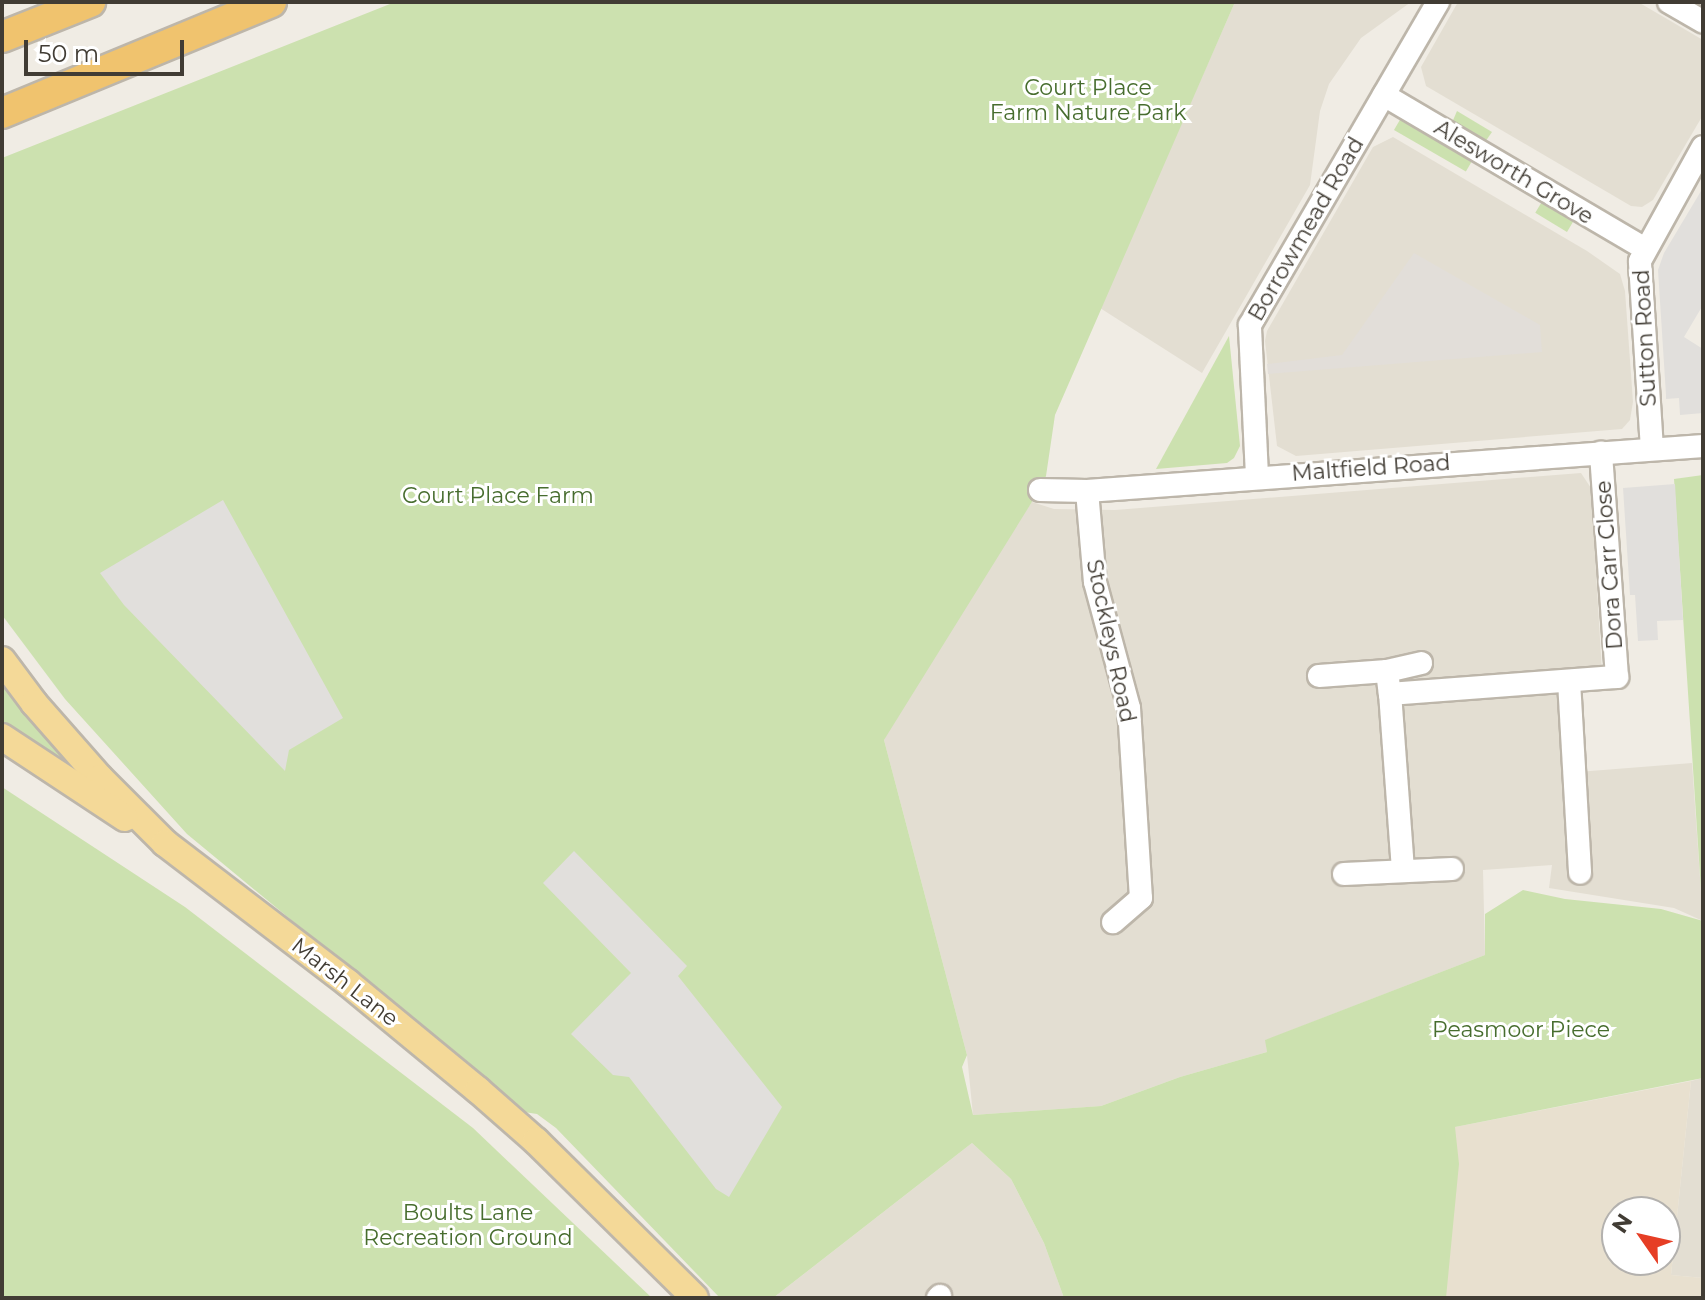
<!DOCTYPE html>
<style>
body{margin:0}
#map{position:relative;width:1705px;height:1300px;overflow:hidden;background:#f0ece4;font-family:Montserrat,sans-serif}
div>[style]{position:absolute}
.residential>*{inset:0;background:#e3ded2}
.industrial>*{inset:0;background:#e2ded9}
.education>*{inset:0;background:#e8e0cf}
.green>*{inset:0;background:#cce1af;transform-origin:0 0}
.parking>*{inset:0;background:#e1dfdc}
.roads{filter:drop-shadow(2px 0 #bdb6aa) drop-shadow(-2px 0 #bdb6aa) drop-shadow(0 2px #bdb6aa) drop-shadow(0 -2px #bdb6aa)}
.minor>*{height:22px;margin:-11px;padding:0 11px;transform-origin:11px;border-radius:11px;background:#fff}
.major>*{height:26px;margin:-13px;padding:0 13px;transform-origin:13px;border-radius:13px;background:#f4d998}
.highway>*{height:30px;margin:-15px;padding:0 15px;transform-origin:15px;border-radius:15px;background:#f0c36e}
span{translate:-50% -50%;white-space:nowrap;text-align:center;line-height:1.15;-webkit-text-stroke:6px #fff;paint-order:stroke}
.park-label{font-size:22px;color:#476d2e}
.street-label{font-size:22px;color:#413c34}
.frame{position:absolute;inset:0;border:4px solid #413c34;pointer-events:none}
.north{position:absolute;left:1601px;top:1196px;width:80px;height:80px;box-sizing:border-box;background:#fff;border:2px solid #b3b1ae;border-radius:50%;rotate:304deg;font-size:22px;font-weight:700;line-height:32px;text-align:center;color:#413c34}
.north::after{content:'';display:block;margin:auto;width:28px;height:36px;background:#e63e25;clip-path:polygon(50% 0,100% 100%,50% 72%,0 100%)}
.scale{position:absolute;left:24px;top:40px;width:160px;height:36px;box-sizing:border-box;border:4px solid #413c34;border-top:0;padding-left:10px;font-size:24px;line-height:28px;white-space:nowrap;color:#413c34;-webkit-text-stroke:6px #fff;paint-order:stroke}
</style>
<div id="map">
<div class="residential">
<div style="clip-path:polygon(1235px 2px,1411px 2px,1361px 38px,1329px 84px,1320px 111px,1310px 185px,1202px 373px,1100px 308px)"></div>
<div style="clip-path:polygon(1458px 2px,1638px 2px,1703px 40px,1703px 115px,1653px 200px,1642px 207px,1631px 206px,1426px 86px,1421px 67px)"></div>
<div style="clip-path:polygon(1393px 137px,1587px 251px,1620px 274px,1625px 291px,1633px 402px,1630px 420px,1622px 429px,1296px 456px,1277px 446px,1265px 341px,1267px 331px,1373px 147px)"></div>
<div style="clip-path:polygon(1581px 473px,1591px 488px,1602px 673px,1560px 678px,1565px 773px,1692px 763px,1703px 921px,1674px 908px,1549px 888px,1552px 865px,1483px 870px,1485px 955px,1266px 1040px,1267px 1052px,1180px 1077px,1101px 1106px,973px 1115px,967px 1055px,884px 740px,902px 688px,1032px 502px,1054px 509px,1115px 510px)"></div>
<div style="clip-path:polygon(1703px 1078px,1703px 1278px,1671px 1275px,1691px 1081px)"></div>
<div style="clip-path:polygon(972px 1143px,1011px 1179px,1044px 1243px,1064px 1298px,773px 1298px)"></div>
</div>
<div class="industrial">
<div style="clip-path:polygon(1414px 253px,1540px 325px,1542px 352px,1268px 374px,1267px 364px,1342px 355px)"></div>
</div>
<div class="education">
<div style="clip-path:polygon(evenodd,1691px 1081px,1671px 1275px,1703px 1278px,1703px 1298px,1110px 1298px,1455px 1127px,1691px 1081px,1617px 1212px,1665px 1212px,1665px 1260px,1617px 1260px,1617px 1212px)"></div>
</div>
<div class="green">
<div style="clip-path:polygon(395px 2px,1235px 2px,1055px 415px,1046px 476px,1040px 489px,884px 740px,967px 1055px,962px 1067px,973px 1115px,1101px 1106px,1180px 1077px,1267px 1052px,1265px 1040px,1485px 955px,1485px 914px,1523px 890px,1565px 899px,1661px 909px,1703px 921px,1674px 479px,1703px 475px,1703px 1078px,1455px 1127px,1459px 1164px,1446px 1298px,1064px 1298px,1044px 1243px,1011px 1179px,972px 1143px,773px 1298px,720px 1298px,556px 1128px,537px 1114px,524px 1112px,187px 834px,65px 699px,2px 615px,2px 158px)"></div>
<div style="clip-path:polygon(1457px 111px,1492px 132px,1485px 142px,1451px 125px)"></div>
<div style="left:1401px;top:118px;width:83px;height:14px;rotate:30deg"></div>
<div style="left:1543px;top:200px;width:37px;height:15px;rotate:31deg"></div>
<div style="clip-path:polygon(1229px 336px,1240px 446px,1234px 458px,1227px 463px,1156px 469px)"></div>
<div style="clip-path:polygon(2px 672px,87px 784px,2px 723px)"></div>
<div style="clip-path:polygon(2px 787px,185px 907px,473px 1128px,652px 1298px,2px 1298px)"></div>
</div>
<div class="parking">
<div style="clip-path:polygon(1701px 191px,1703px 305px,1684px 337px,1703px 349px,1703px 413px,1680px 415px,1679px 398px,1666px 399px,1666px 395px,1658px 270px,1664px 253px)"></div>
<div style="clip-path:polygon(1675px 484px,1683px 620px,1657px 621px,1658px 640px,1638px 641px,1635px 595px,1630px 595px,1623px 488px)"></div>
<div style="clip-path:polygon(223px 500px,343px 718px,289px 750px,285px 771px,124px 605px,100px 573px)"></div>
<div style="clip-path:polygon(574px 851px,687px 966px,678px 976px,782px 1107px,729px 1197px,716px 1189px,629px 1077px,613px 1075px,571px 1034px,631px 973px,543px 883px)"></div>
</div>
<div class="roads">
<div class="minor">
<div style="left:1669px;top:2px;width:39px;rotate:30deg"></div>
<div style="left:1384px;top:95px;width:302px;rotate:30.5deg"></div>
<div style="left:1652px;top:449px;width:188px;rotate:-93.7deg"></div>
<div style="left:1640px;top:261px;width:130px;rotate:-61.1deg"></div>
<div style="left:1257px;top:476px;width:151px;rotate:-92.7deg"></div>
<div style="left:1250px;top:325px;width:374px;rotate:-59.8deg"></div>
<div style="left:1040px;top:490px;width:47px;rotate:1.2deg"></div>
<div style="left:1087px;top:491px;width:618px;rotate:-4.18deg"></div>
<div style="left:1087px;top:491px;width:91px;rotate:85deg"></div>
<div style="left:1095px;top:582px;width:131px;rotate:74.9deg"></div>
<div style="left:1129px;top:708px;width:190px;rotate:86.4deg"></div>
<div style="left:1141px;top:898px;width:37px;rotate:139deg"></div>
<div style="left:1387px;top:671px;width:35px;rotate:-13deg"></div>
<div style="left:1319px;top:676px;width:68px;rotate:-4.2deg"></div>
<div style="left:1387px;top:671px;width:23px;rotate:83deg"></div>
<div style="left:1569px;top:681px;width:192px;rotate:86.7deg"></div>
<div style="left:1403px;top:870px;width:176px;rotate:-94.2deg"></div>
<div style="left:1390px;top:694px;width:228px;rotate:-4.3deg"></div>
<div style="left:1617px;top:677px;width:225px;rotate:-94.1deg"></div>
<div style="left:1344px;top:874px;width:108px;rotate:-2.7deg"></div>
<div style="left:938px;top:1298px;width:3px;rotate:-45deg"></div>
</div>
<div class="major">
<div style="left:2px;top:660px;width:54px;rotate:53.3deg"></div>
<div style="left:34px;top:703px;width:100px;rotate:48.7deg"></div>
<div style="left:100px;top:778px;width:92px;rotate:45deg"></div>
<div style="left:165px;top:843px;width:230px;rotate:37.4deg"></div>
<div style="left:348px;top:983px;width:168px;rotate:39.5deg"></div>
<div style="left:478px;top:1090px;width:77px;rotate:41.3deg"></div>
<div style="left:536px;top:1141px;width:223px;rotate:44.6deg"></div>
<div style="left:2px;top:737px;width:147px;rotate:33.4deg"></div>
</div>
<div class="highway">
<div style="left:2px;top:37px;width:95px;rotate:-21.7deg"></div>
<div style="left:2px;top:113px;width:291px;rotate:-22.4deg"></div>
</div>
</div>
<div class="park-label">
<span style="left:1088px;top:100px">Court Place<br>Farm Nature Park</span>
<span style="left:498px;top:496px">Court Place Farm</span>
<span style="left:1521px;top:1030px">Peasmoor Piece</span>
<span style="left:468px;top:1225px">Boults Lane<br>Recreation Ground</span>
</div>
<div class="street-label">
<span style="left:1514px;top:172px;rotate:31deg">Alesworth Grove</span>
<span style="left:1306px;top:229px;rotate:-60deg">Borrowmead Road</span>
<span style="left:1645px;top:338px;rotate:-93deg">Sutton Road</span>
<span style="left:1371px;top:468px;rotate:-4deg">Maltfield Road</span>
<span style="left:1609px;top:565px;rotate:-94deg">Dora Carr Close</span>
<span style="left:1111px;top:641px;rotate:78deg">Stockleys Road</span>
<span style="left:345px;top:982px;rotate:38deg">Marsh Lane</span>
</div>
<div class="frame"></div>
<div class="north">N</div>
<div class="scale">50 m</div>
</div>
